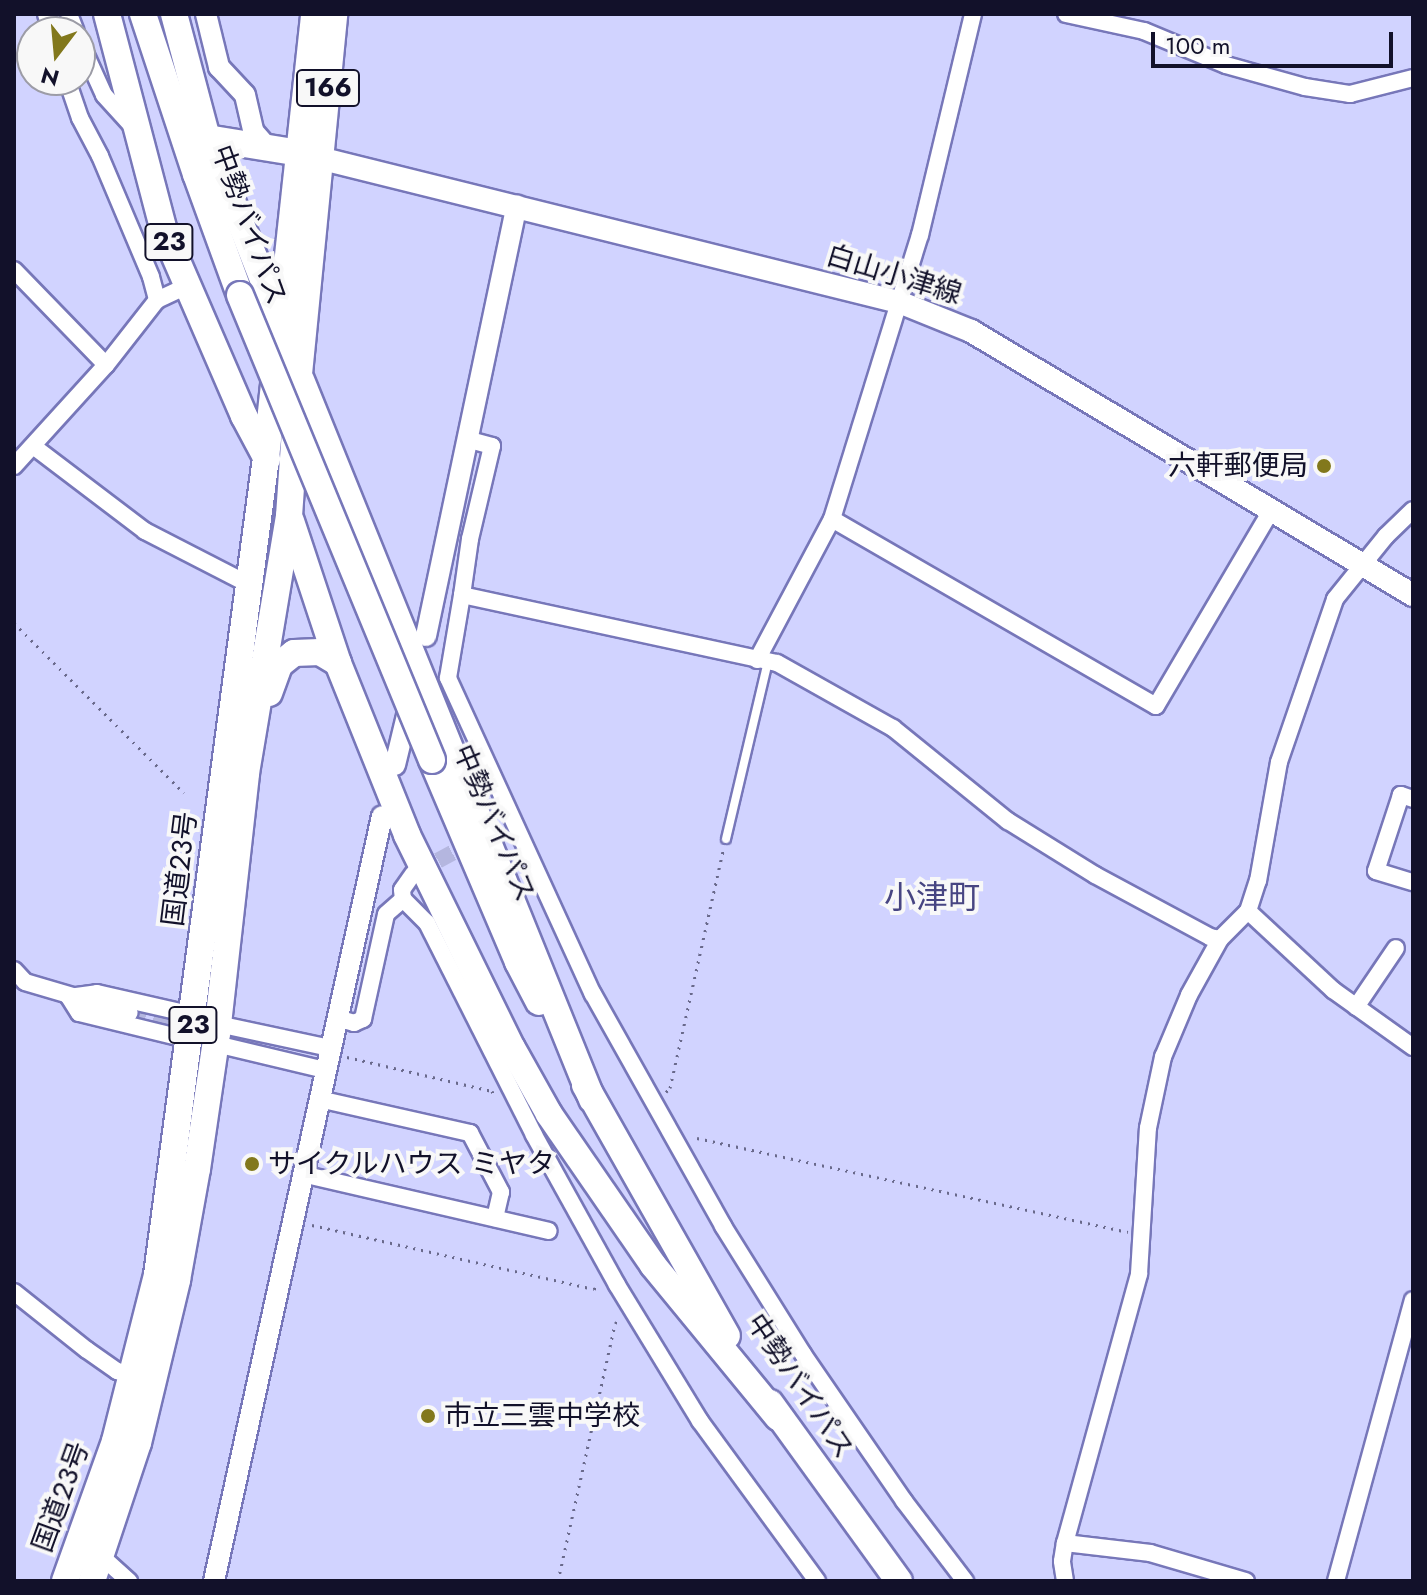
<!DOCTYPE html>
<meta charset="utf-8">
<style>
body{margin:0}
#map{position:relative;width:1427px;height:1595px;overflow:hidden;background:#d1d3ff;font-family:Jost,"Noto Sans JP",sans-serif}
div>[style]{position:absolute}
.minor-tunnel>*{height:16px;margin-top:-8px;transform-origin:0;background:repeating-linear-gradient(90deg,#b4b6df 0 16px,transparent 0 24px)}
.path>*{height:3px;margin-top:-1.5px;transform-origin:0;background:repeating-linear-gradient(90deg,#69698b 0 2px,transparent 0 8px)}
.roads{filter:drop-shadow(2px 0 #7777b9) drop-shadow(-2px 0 #7777b9) drop-shadow(0 2px #7777b9) drop-shadow(0 -2px #7777b9)}
.service>*{height:8px;margin:-4px;padding:0 4px;transform-origin:4px;border-radius:4px;background:#fff}
.minor>*{height:16px;margin:-8px;padding:0 8px;transform-origin:8px;border-radius:8px;background:#fff}
.tertiary>*{height:20px;margin:-10px;padding:0 10px;transform-origin:10px;border-radius:10px;background:#fff}
.secondary>*{height:22px;margin:-11px;padding:0 11px;transform-origin:11px;border-radius:11px;background:#fff}
.trunk>*{height:26px;margin:-13px;padding:0 13px;transform-origin:13px;border-radius:13px;background:#fff}
.bridges{filter:drop-shadow(2px 0 #7777b9) drop-shadow(-2px 0 #7777b9) drop-shadow(0 2px #7777b9) drop-shadow(0 -2px #7777b9)}
.trunk-bridge>*{height:26px;margin:-13px;padding:0 13px;transform-origin:13px;border-radius:13px;background:#fff}
.dots>*{width:22px;height:22px;translate:-50% -50%;box-sizing:border-box;border:4px solid #f8f8f8;border-radius:50%}
span{translate:-50% -50%;white-space:nowrap;text-align:center;line-height:1.15;-webkit-text-stroke:8px #f8f8f8;paint-order:stroke}
.shield-label span{padding:2px 6px;background:#f8f8f8;border:2px solid;border-radius:6px;-webkit-text-stroke-width:0}
.shield-label{font-size:26px;color:#12112a;font-weight:700}
.street-label{font-size:28px;color:#12112a}
.poi-label{font-size:28px;color:#12112a}
.right{translate:-100% -50%;text-align:right}
.left{translate:0 -50%;text-align:left}
.quarter-label{font-size:32px;color:#474582}
.frame{position:absolute;inset:0;border:16px solid #12112a;pointer-events:none}
.north{position:absolute;left:16px;top:16px;width:80px;height:80px;box-sizing:border-box;background:#f8f8f8;border:2px solid #9c9ca6;border-radius:50%;rotate:196deg;font-size:22px;font-weight:700;line-height:32px;text-align:center;color:#12112a}
.north::after{content:'';display:block;margin:auto;width:28px;height:36px;background:#82781c;clip-path:polygon(50% 0,100% 100%,50% 72%,0 100%)}
.scale{position:absolute;left:1151px;top:32px;width:242px;height:36px;box-sizing:border-box;border:4px solid #12112a;border-top:0;padding-left:10px;font-size:24px;line-height:28px;white-space:nowrap;color:#12112a;-webkit-text-stroke:6px #f8f8f8;paint-order:stroke}
</style>
<div id="map">
<div class="minor-tunnel">
<div style="left:417px;top:872px;width:65px;rotate:-28.5deg"></div>
<div style="left:130px;top:1013px;width:143px;rotate:13deg"></div>
</div>
<div class="path">
<div style="left:14px;top:623px;width:240px;rotate:45deg"></div>
<div style="left:347px;top:1057px;width:149px;rotate:13.2deg"></div>
<div style="left:492px;top:1091px;width:7px;rotate:63deg"></div>
<div style="left:666px;top:1092px;width:6px;rotate:-45deg"></div>
<div style="left:670px;top:1088px;width:243px;rotate:-77.4deg"></div>
<div style="left:697px;top:1138px;width:441px;rotate:12.3deg"></div>
<div style="left:312px;top:1225px;width:289px;rotate:12.8deg"></div>
<div style="left:594px;top:1289px;width:7px;rotate:-27deg"></div>
<div style="left:558px;top:1581px;width:264px;rotate:-77.5deg"></div>
<div style="left:615px;top:1323px;width:4px;rotate:-27deg"></div>
</div>
<div class="roads">
<div class="service">
<div style="left:726px;top:839px;width:183px;rotate:-76.7deg"></div>
</div>
<div class="minor">
<div style="left:46px;top:14px;width:19px;rotate:74deg"></div>
<div style="left:69px;top:14px;width:19px;rotate:69deg"></div>
<div style="left:1066px;top:14px;width:80px;rotate:12.3deg"></div>
<div style="left:1144px;top:31px;width:89px;rotate:22.5deg"></div>
<div style="left:1226px;top:65px;width:82px;rotate:15.6deg"></div>
<div style="left:1305px;top:87px;width:46px;rotate:8.8deg"></div>
<div style="left:1350px;top:94px;width:65px;rotate:-14.3deg"></div>
<div style="left:80px;top:42px;width:58px;rotate:65.6deg"></div>
<div style="left:104px;top:95px;width:45px;rotate:47.7deg"></div>
<div style="left:67px;top:80px;width:40px;rotate:71.1deg"></div>
<div style="left:80px;top:118px;width:43px;rotate:62.2deg"></div>
<div style="left:100px;top:156px;width:131px;rotate:67.1deg"></div>
<div style="left:151px;top:277px;width:24px;rotate:75deg"></div>
<div style="left:14px;top:270px;width:132px;rotate:45.9deg"></div>
<div style="left:466px;top:439px;width:27px;rotate:15deg"></div>
<div style="left:492px;top:446px;width:96px;rotate:103.3deg"></div>
<div style="left:470px;top:539px;width:57px;rotate:98.1deg"></div>
<div style="left:462px;top:595px;width:322px;rotate:12.2deg"></div>
<div style="left:777px;top:663px;width:133px;rotate:29.3deg"></div>
<div style="left:893px;top:728px;width:148px;rotate:39deg"></div>
<div style="left:1008px;top:821px;width:102px;rotate:31.8deg"></div>
<div style="left:1095px;top:875px;width:131px;rotate:28.3deg"></div>
<div style="left:1210px;top:937px;width:10px;rotate:11deg"></div>
<div style="left:33px;top:446px;width:141px;rotate:37.2deg"></div>
<div style="left:145px;top:531px;width:118px;rotate:27.2deg"></div>
<div style="left:14px;top:466px;width:137px;rotate:-47.7deg"></div>
<div style="left:106px;top:365px;width:83px;rotate:-51.9deg"></div>
<div style="left:157px;top:300px;width:33px;rotate:-25deg"></div>
<div style="left:832px;top:519px;width:374px;rotate:30deg"></div>
<div style="left:1156px;top:706px;width:229px;rotate:-59.5deg"></div>
<div style="left:462px;top:595px;width:84px;rotate:99.6deg"></div>
<div style="left:448px;top:678px;width:348px;rotate:65.4deg"></div>
<div style="left:593px;top:994px;width:266px;rotate:60.7deg"></div>
<div style="left:723px;top:1226px;width:151px;rotate:58deg"></div>
<div style="left:803px;top:1354px;width:178px;rotate:55.5deg"></div>
<div style="left:904px;top:1501px;width:101px;rotate:52.7deg"></div>
<div style="left:757px;top:660px;width:160px;rotate:-62deg"></div>
<div style="left:832px;top:519px;width:297px;rotate:-72.8deg"></div>
<div style="left:920px;top:235px;width:227px;rotate:-76.5deg"></div>
<div style="left:1413px;top:799px;width:13px;rotate:-162deg"></div>
<div style="left:1401px;top:795px;width:80px;rotate:108.2deg"></div>
<div style="left:1376px;top:871px;width:39px;rotate:17deg"></div>
<div style="left:413px;top:874px;width:19px;rotate:125deg"></div>
<div style="left:402px;top:890px;width:9px;rotate:84deg"></div>
<div style="left:403px;top:899px;width:34px;rotate:45deg"></div>
<div style="left:427px;top:923px;width:237px;rotate:63.2deg"></div>
<div style="left:534px;top:1135px;width:171px;rotate:61deg"></div>
<div style="left:617px;top:1285px;width:159px;rotate:58.6deg"></div>
<div style="left:700px;top:1421px;width:198px;rotate:53.8deg"></div>
<div style="left:1248px;top:911px;width:116px;rotate:42.9deg"></div>
<div style="left:1333px;top:990px;width:98px;rotate:35.5deg"></div>
<div style="left:14px;top:970px;width:16px;rotate:47deg"></div>
<div style="left:25px;top:982px;width:109px;rotate:16.4deg"></div>
<div style="left:1356px;top:1007px;width:71px;rotate:-55.9deg"></div>
<div style="left:337px;top:1018px;width:18px;rotate:16deg"></div>
<div style="left:354px;top:1023px;width:10px;rotate:-24deg"></div>
<div style="left:363px;top:1019px;width:107px;rotate:-77.6deg"></div>
<div style="left:386px;top:914px;width:23px;rotate:-41deg"></div>
<div style="left:218px;top:1024px;width:115px;rotate:12.1deg"></div>
<div style="left:190px;top:1040px;width:114px;rotate:-166.3deg"></div>
<div style="left:79px;top:1013px;width:19px;rotate:-122deg"></div>
<div style="left:69px;top:997px;width:28px;rotate:-8deg"></div>
<div style="left:97px;top:993px;width:99px;rotate:12.8deg"></div>
<div style="left:216px;top:1044px;width:112px;rotate:13.4deg"></div>
<div style="left:319px;top:1099px;width:155px;rotate:12.7deg"></div>
<div style="left:470px;top:1133px;width:67px;rotate:62.3deg"></div>
<div style="left:501px;top:1192px;width:27px;rotate:103deg"></div>
<div style="left:302px;top:1174px;width:253px;rotate:13deg"></div>
<div style="left:14px;top:1292px;width:93px;rotate:38.5deg"></div>
<div style="left:87px;top:1350px;width:37px;rotate:35deg"></div>
<div style="left:117px;top:1371px;width:16px;rotate:15deg"></div>
<div style="left:1065px;top:1543px;width:86px;rotate:6.7deg"></div>
<div style="left:1150px;top:1553px;width:100px;rotate:16.3deg"></div>
<div style="left:101px;top:1556px;width:38px;rotate:42deg"></div>
<div style="left:1065px;top:1581px;width:20px;rotate:-99deg"></div>
<div style="left:1062px;top:1561px;width:18px;rotate:-81deg"></div>
<div style="left:1065px;top:1543px;width:279px;rotate:-74.6deg"></div>
<div style="left:1139px;top:1274px;width:146px;rotate:-86.5deg"></div>
<div style="left:1148px;top:1128px;width:73px;rotate:-78.1deg"></div>
<div style="left:1163px;top:1057px;width:67px;rotate:-67.2deg"></div>
<div style="left:1189px;top:995px;width:64px;rotate:-61deg"></div>
<div style="left:1220px;top:939px;width:40px;rotate:-45deg"></div>
<div style="left:1248px;top:911px;width:32px;rotate:-72deg"></div>
<div style="left:1258px;top:881px;width:121px;rotate:-80deg"></div>
<div style="left:1279px;top:762px;width:172px;rotate:-71deg"></div>
<div style="left:1335px;top:599px;width:81px;rotate:-51deg"></div>
<div style="left:1386px;top:536px;width:37px;rotate:-44deg"></div>
<div style="left:1336px;top:1581px;width:291px;rotate:-74.7deg"></div>
</div>
<div class="tertiary">
<div style="left:206px;top:14px;width:55px;rotate:76.2deg"></div>
<div style="left:219px;top:67px;width:38px;rotate:47deg"></div>
<div style="left:245px;top:95px;width:37px;rotate:77deg"></div>
<div style="left:253px;top:131px;width:18px;rotate:49deg"></div>
<div style="left:426px;top:636px;width:440px;rotate:-78.1deg"></div>
<div style="left:395px;top:765px;width:64px;rotate:-76.4deg"></div>
<div style="left:214px;top:1581px;width:783px;rotate:-77.61deg"></div>
</div>
<div class="secondary">
<div style="left:307px;top:155px;width:610px;rotate:13.95deg"></div>
<div style="left:899px;top:302px;width:78px;rotate:21.9deg"></div>
<div style="left:971px;top:331px;width:515px;rotate:30.85deg"></div>
</div>
<div class="trunk">
<div style="left:107px;top:14px;width:224px;rotate:75.3deg"></div>
<div style="left:164px;top:231px;width:202px;rotate:66.6deg"></div>
<div style="left:244px;top:416px;width:49px;rotate:61.9deg"></div>
<div style="left:143px;top:14px;width:169px;rotate:71.7deg"></div>
<div style="left:196px;top:174px;width:129px;rotate:70deg"></div>
<div style="left:174px;top:14px;width:128px;rotate:75.1deg"></div>
<div style="left:207px;top:138px;width:193px;rotate:68.4deg"></div>
<div style="left:207px;top:138px;width:94px;rotate:9.2deg"></div>
<div style="left:301px;top:380px;width:776px;rotate:67.97deg"></div>
<div style="left:291px;top:521px;width:150px;rotate:71.7deg"></div>
<div style="left:338px;top:663px;width:185px;rotate:68.1deg"></div>
<div style="left:407px;top:835px;width:237px;rotate:63.8deg"></div>
<div style="left:512px;top:1048px;width:76px;rotate:60.7deg"></div>
<div style="left:549px;top:1114px;width:183px;rotate:55.4deg"></div>
<div style="left:653px;top:1265px;width:197px;rotate:50.6deg"></div>
<div style="left:269px;top:693px;width:30px;rotate:-70deg"></div>
<div style="left:279px;top:665px;width:19px;rotate:-39deg"></div>
<div style="left:294px;top:653px;width:26px;rotate:-2deg"></div>
<div style="left:320px;top:652px;width:21px;rotate:31deg"></div>
<div style="left:432px;top:760px;width:220px;rotate:66.9deg"></div>
<div style="left:518px;top:962px;width:45px;rotate:62.3deg"></div>
<div style="left:585px;top:1085px;width:288px;rotate:60.5deg"></div>
<div style="left:770px;top:1403px;width:220px;rotate:54.1deg"></div>
<div style="left:65px;top:1581px;width:149px;rotate:-70.3deg"></div>
<div style="left:115px;top:1441px;width:171px;rotate:-75.8deg"></div>
<div style="left:157px;top:1275px;width:824px;rotate:-82.4deg"></div>
<div style="left:266px;top:458px;width:447px;rotate:-83.8deg"></div>
<div style="left:92px;top:1581px;width:145px;rotate:-71.6deg"></div>
<div style="left:138px;top:1443px;width:168px;rotate:-76.5deg"></div>
<div style="left:177px;top:1280px;width:113px;rotate:-79.8deg"></div>
<div style="left:197px;top:1169px;width:137px;rotate:-81.6deg"></div>
<div style="left:217px;top:1033px;width:262px;rotate:-83.6deg"></div>
<div style="left:246px;top:773px;width:261px;rotate:-80.5deg"></div>
<div style="left:289px;top:516px;width:142px;rotate:-86deg"></div>
<div style="left:299px;top:374px;width:362px;rotate:-84.4deg"></div>
</div>
</div>
<div class="bridges">
<div class="trunk-bridge">
<div style="left:240px;top:295px;width:503px;rotate:67.56deg"></div>
</div>
</div>
<div class="dots">
<div style="left:1324px;top:466px;background:#82781c"></div>
<div style="left:252px;top:1164px;background:#82781c"></div>
<div style="left:428px;top:1416px;background:#82781c"></div>
</div>
<div class="shield-label">
<span style="left:328px;top:88px">166</span>
<span style="left:169px;top:242px">23</span>
<span style="left:193px;top:1025px">23</span>
</div>
<div class="street-label">
<span style="left:249px;top:225px;rotate:70deg">中勢バイパス</span>
<span style="left:894px;top:275px;rotate:17deg">白山小津線</span>
<span style="left:494px;top:823px;rotate:67deg">中勢バイパス</span>
<span style="left:180px;top:869px;rotate:-83deg">国道23号</span>
<span style="left:800px;top:1386px;rotate:56deg">中勢バイパス</span>
<span style="left:61px;top:1497px;rotate:-70deg">国道23号</span>
</div>
<div class="poi-label">
<span class="right" style="left:1308px;top:466px">六軒郵便局</span>
<span class="left" style="left:268px;top:1164px">サイクルハウス ミヤタ</span>
<span class="left" style="left:444px;top:1416px">市立三雲中学校</span>
</div>
<div class="quarter-label">
<span style="left:932px;top:897px">小津町</span>
</div>
<div class="frame"></div>
<div class="north">N</div>
<div class="scale">100 m</div>
</div>
